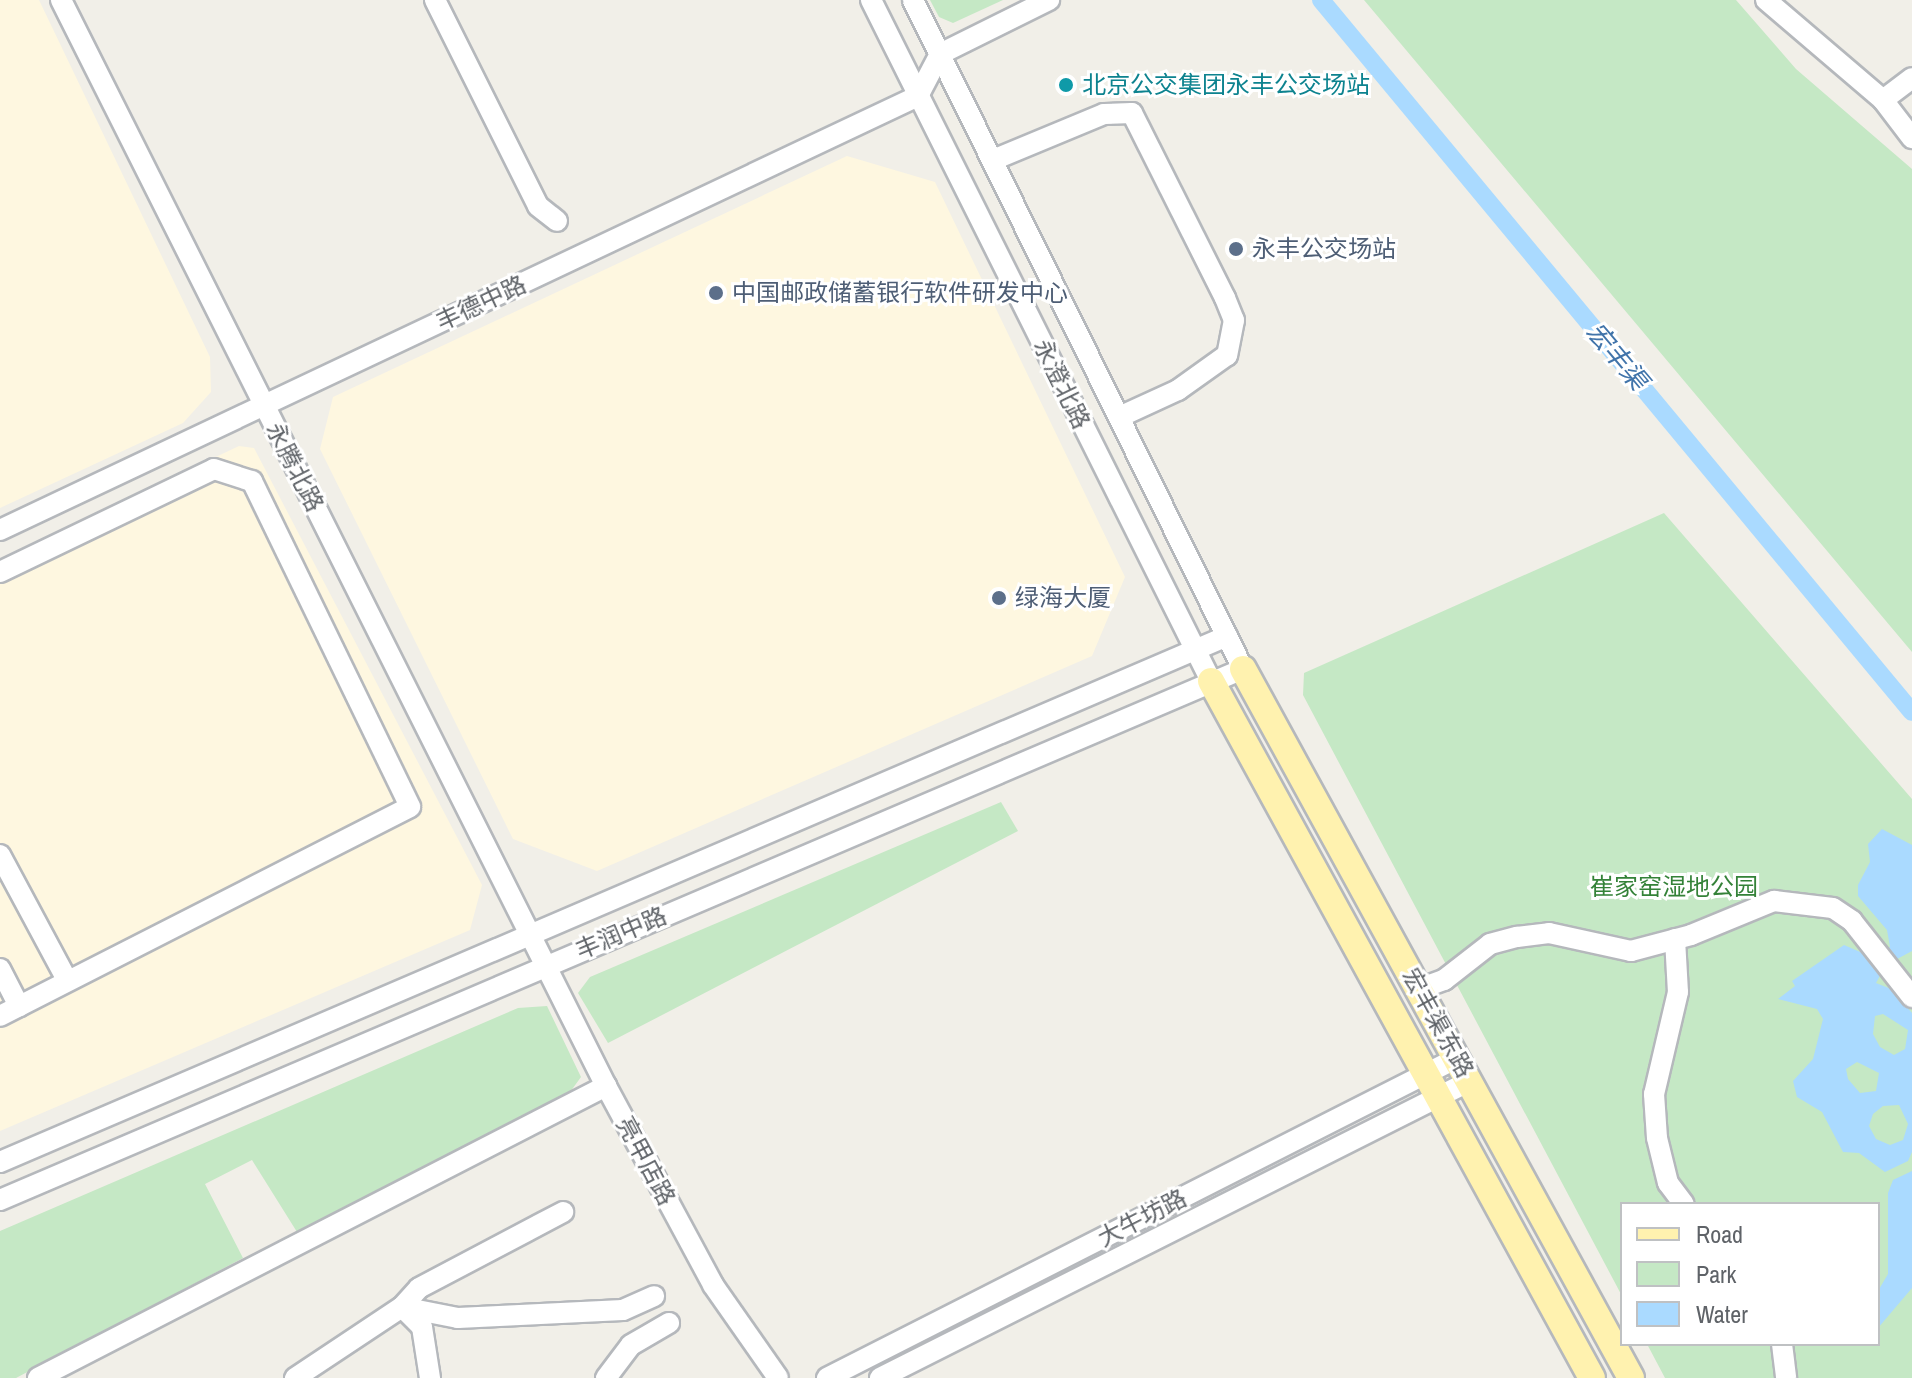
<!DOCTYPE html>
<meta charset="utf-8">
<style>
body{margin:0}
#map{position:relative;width:1912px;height:1378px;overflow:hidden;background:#f1efe8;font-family:"Archivo Narrow","Noto Sans SC",sans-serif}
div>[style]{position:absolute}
.commercial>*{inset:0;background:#fef7e0}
.green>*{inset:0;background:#c5e8c5}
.water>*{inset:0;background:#aadaff}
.canal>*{height:18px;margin:-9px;padding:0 9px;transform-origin:9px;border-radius:9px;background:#aadaff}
.roads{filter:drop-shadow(2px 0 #b5b8bc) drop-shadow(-2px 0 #b5b8bc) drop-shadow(0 2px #b5b8bc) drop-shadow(0 -2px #b5b8bc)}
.minor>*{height:20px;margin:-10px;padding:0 10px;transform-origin:10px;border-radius:10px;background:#fff}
.major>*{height:26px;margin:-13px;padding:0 13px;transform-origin:13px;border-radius:13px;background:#fff2af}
.dots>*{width:22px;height:22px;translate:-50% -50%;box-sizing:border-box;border:4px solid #fff;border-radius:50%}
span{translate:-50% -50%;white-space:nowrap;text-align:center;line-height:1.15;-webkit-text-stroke:6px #fff;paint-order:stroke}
.culture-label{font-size:24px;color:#0d838f}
.left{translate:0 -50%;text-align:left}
.service-label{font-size:24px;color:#4e5e75}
.street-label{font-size:24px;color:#5f6368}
.park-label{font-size:24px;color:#348238}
.water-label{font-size:26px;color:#4174aa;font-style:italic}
.legend{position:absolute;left:1620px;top:1202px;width:260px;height:144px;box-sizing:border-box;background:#fff;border:2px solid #bfc1c3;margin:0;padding:10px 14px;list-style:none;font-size:24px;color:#5f6368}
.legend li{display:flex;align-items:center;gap:16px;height:40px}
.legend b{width:40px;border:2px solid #bfc1c3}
</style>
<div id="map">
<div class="commercial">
<div style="clip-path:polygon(0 0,39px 0,210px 357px,211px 392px,183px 423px,0 508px)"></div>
<div style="clip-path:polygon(847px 156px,935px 182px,1125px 577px,1092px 656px,597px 871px,513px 839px,320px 449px,333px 397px)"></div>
<div style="clip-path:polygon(239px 446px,254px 448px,482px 885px,470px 930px,0 1131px,0 559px)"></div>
</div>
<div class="green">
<div style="clip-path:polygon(930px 0,1003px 0,953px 23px,939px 17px)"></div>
<div style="clip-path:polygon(1364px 0,1736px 0,1796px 69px,1912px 169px,1912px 652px)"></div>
<div style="clip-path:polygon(1664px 513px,1912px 799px,1912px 1378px,1665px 1378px,1647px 1344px,1878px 1344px,1878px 1204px,1622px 1204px,1622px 1296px,1303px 695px,1304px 673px)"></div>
<div style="clip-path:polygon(1001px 802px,1018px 831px,608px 1043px,578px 993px,590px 977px)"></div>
<div style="clip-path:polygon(547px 1006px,581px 1077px,565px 1099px,297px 1232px,252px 1160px,205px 1184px,243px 1258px,16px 1378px,0 1378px,0 1231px,518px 1008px)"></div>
</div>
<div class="water">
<div style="clip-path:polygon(evenodd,1882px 829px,1912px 845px,1912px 951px,1886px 965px,1876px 983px,1891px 989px,1912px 1013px,1912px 1152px,1908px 1161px,1885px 1172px,1859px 1153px,1843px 1152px,1822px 1112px,1797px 1097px,1793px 1081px,1813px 1059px,1823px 1019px,1817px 1009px,1778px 999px,1795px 986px,1792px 981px,1844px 945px,1874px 958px,1890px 947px,1887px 930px,1858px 896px,1858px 885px,1870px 862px,1868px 844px,1882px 829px,1883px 1014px,1908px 1030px,1905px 1049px,1894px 1055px,1880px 1047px,1873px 1034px,1875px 1016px,1883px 1014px,1882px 829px,1857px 1062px,1879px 1073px,1876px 1091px,1860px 1093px,1848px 1079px,1846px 1069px,1857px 1062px,1882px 829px,1899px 1105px,1908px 1124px,1903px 1140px,1890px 1145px,1876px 1139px,1869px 1126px,1873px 1114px,1883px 1106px,1899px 1105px)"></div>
<div style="clip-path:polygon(1912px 1171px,1912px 1288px,1878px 1328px,1878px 1291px,1888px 1274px,1888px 1193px,1893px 1180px)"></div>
</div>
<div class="canal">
<div style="left:1321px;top:0;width:925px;rotate:50.31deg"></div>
</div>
<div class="roads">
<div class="minor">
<div style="left:61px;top:0;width:1215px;rotate:63.35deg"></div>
<div style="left:606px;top:1086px;width:226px;rotate:61.7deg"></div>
<div style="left:713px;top:1285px;width:113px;rotate:55deg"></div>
<div style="left:435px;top:0;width:230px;rotate:63.4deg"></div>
<div style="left:538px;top:206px;width:24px;rotate:38deg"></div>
<div style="left:871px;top:0;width:761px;rotate:63.47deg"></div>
<div style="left:1766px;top:0;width:154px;rotate:40.5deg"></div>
<div style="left:1883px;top:100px;width:48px;rotate:52.7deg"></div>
<div style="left:1883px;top:100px;width:36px;rotate:-37deg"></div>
<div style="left:993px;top:160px;width:120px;rotate:-22.5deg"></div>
<div style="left:1104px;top:114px;width:28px;rotate:-2deg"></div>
<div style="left:1132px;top:113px;width:207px;rotate:63.3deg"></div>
<div style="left:1225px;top:298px;width:24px;rotate:68deg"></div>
<div style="left:1234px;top:320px;width:36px;rotate:101deg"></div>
<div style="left:1227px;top:355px;width:60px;rotate:144.5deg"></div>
<div style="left:1178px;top:390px;width:65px;rotate:155.4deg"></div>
<div style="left:0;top:530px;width:1015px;rotate:-25.3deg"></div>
<div style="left:918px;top:96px;width:47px;rotate:-62.4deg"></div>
<div style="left:940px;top:54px;width:122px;rotate:-26.4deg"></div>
<div style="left:0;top:572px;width:237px;rotate:-25.7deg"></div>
<div style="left:214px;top:469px;width:40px;rotate:18deg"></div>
<div style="left:252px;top:481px;width:362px;rotate:64.1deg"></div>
<div style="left:410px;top:807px;width:460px;rotate:153deg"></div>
<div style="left:0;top:855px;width:142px;rotate:61.8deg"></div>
<div style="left:1675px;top:939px;width:53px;rotate:86.8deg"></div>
<div style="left:1678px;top:992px;width:105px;rotate:103.2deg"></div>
<div style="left:1654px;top:1094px;width:44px;rotate:86.1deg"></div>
<div style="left:1657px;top:1138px;width:46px;rotate:76.3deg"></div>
<div style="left:1668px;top:1183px;width:26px;rotate:53deg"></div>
<div style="left:0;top:969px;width:42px;rotate:62.8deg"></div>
<div style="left:1419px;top:989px;width:27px;rotate:-20deg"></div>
<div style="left:1444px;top:980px;width:58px;rotate:-38deg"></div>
<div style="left:1490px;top:944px;width:28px;rotate:-15deg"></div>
<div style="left:1517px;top:937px;width:32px;rotate:-7deg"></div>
<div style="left:1549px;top:933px;width:84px;rotate:12.4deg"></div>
<div style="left:1631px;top:951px;width:62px;rotate:-14.9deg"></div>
<div style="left:1691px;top:935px;width:90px;rotate:-22.3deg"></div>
<div style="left:1774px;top:901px;width:59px;rotate:6.8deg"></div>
<div style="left:1833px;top:908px;width:23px;rotate:34deg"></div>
<div style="left:1852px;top:921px;width:97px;rotate:51.7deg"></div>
<div style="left:0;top:1162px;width:1335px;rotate:-23.2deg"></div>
<div style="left:0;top:1200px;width:1352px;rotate:-23.13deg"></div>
<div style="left:1243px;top:669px;width:746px;rotate:-116.26deg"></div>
<div style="left:402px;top:1307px;width:57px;rotate:11.1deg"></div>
<div style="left:458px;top:1318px;width:165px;rotate:-2.8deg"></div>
<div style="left:623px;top:1310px;width:34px;rotate:-24deg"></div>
<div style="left:402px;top:1307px;width:28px;rotate:45deg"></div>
<div style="left:422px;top:1327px;width:52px;rotate:81.1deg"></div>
<div style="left:1782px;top:1344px;width:34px;rotate:83deg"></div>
<div style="left:38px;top:1378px;width:639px;rotate:-27.21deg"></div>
<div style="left:295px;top:1378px;width:128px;rotate:-33.6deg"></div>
<div style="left:402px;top:1307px;width:25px;rotate:-48deg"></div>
<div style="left:419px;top:1288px;width:163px;rotate:-27.8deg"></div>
<div style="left:606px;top:1378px;width:41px;rotate:-52.9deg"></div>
<div style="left:631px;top:1345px;width:44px;rotate:-30.1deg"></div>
<div style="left:827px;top:1378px;width:707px;rotate:-26.93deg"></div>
<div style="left:880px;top:1378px;width:661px;rotate:-26.72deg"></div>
</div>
<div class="major">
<div style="left:1243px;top:669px;width:808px;rotate:61.31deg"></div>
<div style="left:1211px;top:681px;width:794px;rotate:61.34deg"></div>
</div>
</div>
<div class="dots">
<div style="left:1066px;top:85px;background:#0f9aa8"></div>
<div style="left:1236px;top:249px;background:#5c6f8a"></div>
<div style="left:716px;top:293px;background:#5c6f8a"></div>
<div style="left:999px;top:598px;background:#5c6f8a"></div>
</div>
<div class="culture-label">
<span class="left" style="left:1082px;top:85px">北京公交集团永丰公交场站</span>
</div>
<div class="service-label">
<span class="left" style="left:1252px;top:249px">永丰公交场站</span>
<span class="left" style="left:732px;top:293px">中国邮政储蓄银行软件研发中心</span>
<span class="left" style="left:1015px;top:598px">绿海大厦</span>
</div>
<div class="street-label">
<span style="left:481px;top:303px;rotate:-25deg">丰德中路</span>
<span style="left:1062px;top:384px;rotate:64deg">永澄北路</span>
<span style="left:295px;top:467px;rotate:63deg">永腾北路</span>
<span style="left:621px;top:933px;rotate:-23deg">丰润中路</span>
<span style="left:1438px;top:1023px;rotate:61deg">宏丰渠东路</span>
<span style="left:646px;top:1161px;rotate:62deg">亮甲店路</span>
<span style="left:1142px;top:1218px;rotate:-27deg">大牛坊路</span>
</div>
<div class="park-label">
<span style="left:1674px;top:887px">崔家窑湿地公园</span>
</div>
<div class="water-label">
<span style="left:1617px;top:356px;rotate:50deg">宏丰渠</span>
</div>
<ul class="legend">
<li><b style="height:10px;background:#fff2af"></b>Road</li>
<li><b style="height:22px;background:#c5e8c5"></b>Park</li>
<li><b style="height:22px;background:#aadaff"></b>Water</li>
</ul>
</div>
